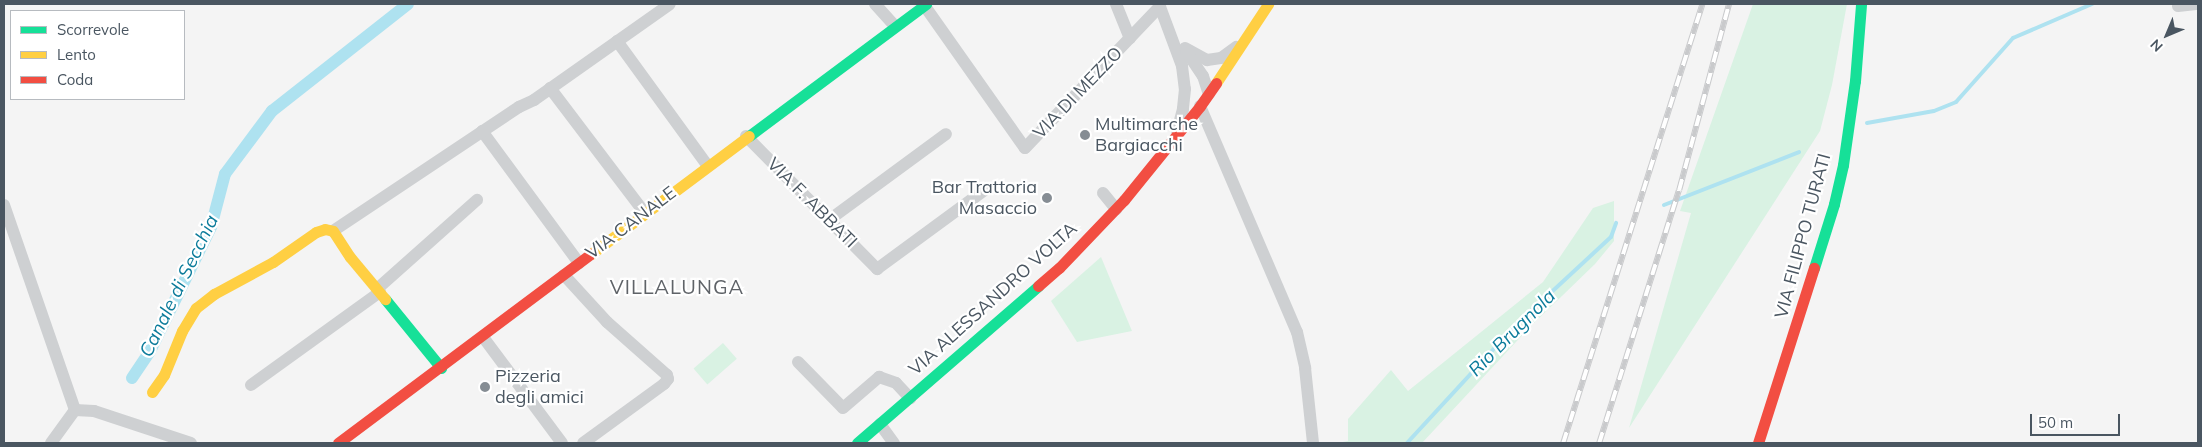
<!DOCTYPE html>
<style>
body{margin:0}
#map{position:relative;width:2202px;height:447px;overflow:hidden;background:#f4f4f4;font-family:Mulish,sans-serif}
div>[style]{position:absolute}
.green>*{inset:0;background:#d9f2e3;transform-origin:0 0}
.stream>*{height:4px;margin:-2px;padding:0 2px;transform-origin:2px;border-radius:2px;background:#aee2f0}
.canal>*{height:12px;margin:-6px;padding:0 6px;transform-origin:6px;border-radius:6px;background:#aee2f0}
.street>*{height:12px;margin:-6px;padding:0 6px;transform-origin:6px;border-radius:6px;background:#ced0d2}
.fast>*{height:11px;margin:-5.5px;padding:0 5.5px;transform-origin:5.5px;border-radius:5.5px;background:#16e098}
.slow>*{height:11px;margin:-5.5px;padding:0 5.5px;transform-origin:5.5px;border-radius:5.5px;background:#ffcf43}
.jam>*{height:11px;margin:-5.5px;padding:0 5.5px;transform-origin:5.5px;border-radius:5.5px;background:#f24e42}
.rail>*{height:5.5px;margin-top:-2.75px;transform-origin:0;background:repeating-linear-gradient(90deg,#fff 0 11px,#c9cacc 0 22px);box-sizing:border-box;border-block:1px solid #c9cacc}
.dots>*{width:14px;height:14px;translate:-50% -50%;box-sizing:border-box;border:2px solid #fff;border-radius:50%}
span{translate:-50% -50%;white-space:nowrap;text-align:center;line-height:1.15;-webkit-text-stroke:4.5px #fff;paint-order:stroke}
.street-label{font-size:18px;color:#4a5661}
.poi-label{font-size:18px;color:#4a5661}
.left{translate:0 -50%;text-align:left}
.right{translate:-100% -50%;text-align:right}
.water-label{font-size:19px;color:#0c7c9b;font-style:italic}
.quarter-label{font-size:20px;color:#5f6368;letter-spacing:1px}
.frame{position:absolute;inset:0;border:5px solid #4a5661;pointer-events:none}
.legend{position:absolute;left:10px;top:10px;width:175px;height:90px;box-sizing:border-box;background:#fff;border:1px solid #b7bbc0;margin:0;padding:6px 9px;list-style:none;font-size:15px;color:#4a5661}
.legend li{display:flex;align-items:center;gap:10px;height:25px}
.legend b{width:25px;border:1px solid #b7bbc0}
.north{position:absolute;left:2142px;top:10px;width:50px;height:50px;-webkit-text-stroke:4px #fff;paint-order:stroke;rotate:225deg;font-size:14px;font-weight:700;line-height:20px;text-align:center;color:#4a5661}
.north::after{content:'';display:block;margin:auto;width:18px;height:22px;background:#4a5661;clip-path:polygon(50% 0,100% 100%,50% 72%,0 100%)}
.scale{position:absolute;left:2030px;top:414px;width:90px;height:22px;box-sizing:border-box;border:2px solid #4a5661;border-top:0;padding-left:6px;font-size:15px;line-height:18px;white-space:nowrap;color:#4a5661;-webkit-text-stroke:4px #fff;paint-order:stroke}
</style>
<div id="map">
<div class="green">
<div style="clip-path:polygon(1753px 4px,1847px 4px,1832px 85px,1820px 131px,1629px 428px,1691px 213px,1680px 211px)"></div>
<div style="clip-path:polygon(1614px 201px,1614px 241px,1595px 264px,1531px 326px,1422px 443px,1337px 443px,1348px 441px,1348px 419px,1391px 370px,1408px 391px,1543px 282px,1593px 208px)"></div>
<div style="clip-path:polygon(1101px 257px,1132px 331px,1077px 342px,1051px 301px)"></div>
<div style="left:723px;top:343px;width:21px;height:39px;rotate:49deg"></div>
</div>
<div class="stream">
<div style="left:1867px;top:123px;width:68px;rotate:-10.2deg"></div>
<div style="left:1934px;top:111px;width:24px;rotate:-22deg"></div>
<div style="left:1956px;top:102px;width:86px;rotate:-48.3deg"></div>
<div style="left:2013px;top:38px;width:86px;rotate:-23.3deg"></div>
<div style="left:1664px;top:205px;width:145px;rotate:-21.4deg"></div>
<div style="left:1407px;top:443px;width:162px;rotate:-47.3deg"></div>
<div style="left:1517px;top:324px;width:128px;rotate:-42.8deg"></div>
<div style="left:1611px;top:237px;width:15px;rotate:-70deg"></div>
</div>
<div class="canal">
<div style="left:132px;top:378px;width:32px;rotate:-56deg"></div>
<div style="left:150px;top:351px;width:138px;rotate:-63.8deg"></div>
<div style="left:211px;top:227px;width:55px;rotate:-75.2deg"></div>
<div style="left:225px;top:174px;width:79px;rotate:-53.3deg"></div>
<div style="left:272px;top:111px;width:173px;rotate:-38.2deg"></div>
</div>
<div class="street">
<div style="left:875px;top:4px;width:30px;rotate:48deg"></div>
<div style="left:1116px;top:4px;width:37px;rotate:68deg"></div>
<div style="left:1159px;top:4px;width:66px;rotate:69.6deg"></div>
<div style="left:1182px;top:66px;width:23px;rotate:83deg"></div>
<div style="left:1185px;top:89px;width:20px;rotate:96deg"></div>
<div style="left:1183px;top:109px;width:23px;rotate:105deg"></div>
<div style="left:924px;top:5px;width:175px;rotate:54.8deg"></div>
<div style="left:1025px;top:148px;width:196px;rotate:-46.4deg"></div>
<div style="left:2178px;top:6px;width:18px;rotate:-6deg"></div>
<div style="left:617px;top:41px;width:153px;rotate:54deg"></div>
<div style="left:1185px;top:48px;width:25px;rotate:29deg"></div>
<div style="left:1207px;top:60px;width:14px;rotate:-8deg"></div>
<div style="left:1221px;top:58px;width:19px;rotate:-36deg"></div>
<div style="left:1186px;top:51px;width:30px;rotate:56deg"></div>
<div style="left:1203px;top:76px;width:19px;rotate:72deg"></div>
<div style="left:550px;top:88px;width:156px;rotate:52.8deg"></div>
<div style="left:1200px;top:106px;width:246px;rotate:66.8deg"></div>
<div style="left:1297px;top:332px;width:37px;rotate:77deg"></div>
<div style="left:1305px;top:368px;width:75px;rotate:83.9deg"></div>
<div style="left:482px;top:131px;width:164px;rotate:53.7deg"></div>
<div style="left:746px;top:136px;width:187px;rotate:45.4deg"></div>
<div style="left:877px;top:269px;width:135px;rotate:-36.3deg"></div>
<div style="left:1103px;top:193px;width:21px;rotate:51deg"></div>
<div style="left:4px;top:205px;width:217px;rotate:70.9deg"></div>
<div style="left:829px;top:220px;width:145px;rotate:-36.3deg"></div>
<div style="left:333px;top:231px;width:224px;rotate:-33.7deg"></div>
<div style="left:519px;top:107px;width:17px;rotate:-25deg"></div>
<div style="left:534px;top:100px;width:166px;rotate:-35.2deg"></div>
<div style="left:564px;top:275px;width:64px;rotate:47.5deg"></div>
<div style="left:607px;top:322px;width:80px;rotate:41.5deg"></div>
<div style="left:667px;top:375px;width:4px;rotate:76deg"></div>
<div style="left:668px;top:379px;width:6px;rotate:129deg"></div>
<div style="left:664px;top:384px;width:100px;rotate:143.9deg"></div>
<div style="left:377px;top:289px;width:134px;rotate:-41.7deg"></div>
<div style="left:483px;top:337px;width:132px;rotate:53.3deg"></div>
<div style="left:798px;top:362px;width:64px;rotate:45.6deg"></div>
<div style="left:843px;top:408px;width:48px;rotate:-40.7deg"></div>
<div style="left:879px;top:377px;width:18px;rotate:19deg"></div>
<div style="left:896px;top:383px;width:21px;rotate:47deg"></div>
<div style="left:251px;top:385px;width:159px;rotate:-35.8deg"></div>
<div style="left:75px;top:410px;width:19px;rotate:3deg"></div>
<div style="left:94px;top:411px;width:102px;rotate:18.3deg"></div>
<div style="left:880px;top:424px;width:24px;rotate:54deg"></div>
<div style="left:51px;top:443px;width:41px;rotate:-54deg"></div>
</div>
<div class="fast">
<div style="left:749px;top:136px;width:221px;rotate:-36.7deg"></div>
<div style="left:1814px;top:268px;width:67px;rotate:-72.6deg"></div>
<div style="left:1834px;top:204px;width:40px;rotate:-77deg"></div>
<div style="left:1843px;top:165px;width:85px;rotate:-81.9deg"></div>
<div style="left:1855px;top:81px;width:77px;rotate:-85.5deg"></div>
<div style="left:385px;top:299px;width:89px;rotate:50.9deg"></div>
<div style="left:857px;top:443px;width:240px;rotate:-40.9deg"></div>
</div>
<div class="slow">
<div style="left:1216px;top:83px;width:95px;rotate:-56.6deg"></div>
<div style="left:591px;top:254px;width:197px;rotate:-36.8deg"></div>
<div style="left:152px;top:392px;width:21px;rotate:-55deg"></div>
<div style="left:164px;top:375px;width:48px;rotate:-67.8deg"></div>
<div style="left:182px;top:331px;width:27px;rotate:-59deg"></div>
<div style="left:196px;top:308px;width:23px;rotate:-38deg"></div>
<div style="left:214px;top:294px;width:67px;rotate:-28.5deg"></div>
<div style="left:273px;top:262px;width:52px;rotate:-34.9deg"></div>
<div style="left:316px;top:232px;width:9px;rotate:-18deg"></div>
<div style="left:325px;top:229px;width:8px;rotate:14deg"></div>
<div style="left:333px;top:231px;width:31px;rotate:57deg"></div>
<div style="left:350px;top:257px;width:55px;rotate:50.2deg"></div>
</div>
<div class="jam">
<div style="left:1038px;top:286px;width:28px;rotate:-41deg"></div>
<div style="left:1059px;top:268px;width:94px;rotate:-46.3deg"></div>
<div style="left:1124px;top:200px;width:121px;rotate:-51deg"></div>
<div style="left:1200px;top:106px;width:28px;rotate:-55deg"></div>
<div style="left:338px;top:443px;width:316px;rotate:-36.8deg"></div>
<div style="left:1758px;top:443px;width:184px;rotate:-72.3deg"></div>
</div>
<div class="rail">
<div style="left:1563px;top:443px;width:460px;rotate:-72.4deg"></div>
<div style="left:1599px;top:443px;width:265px;rotate:-72.5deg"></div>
<div style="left:1679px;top:190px;width:193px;rotate:-75deg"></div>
</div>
<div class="dots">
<div style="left:1085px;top:135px;background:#868d94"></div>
<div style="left:1047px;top:198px;background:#868d94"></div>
<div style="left:485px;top:387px;background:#868d94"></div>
</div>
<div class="street-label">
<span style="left:1078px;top:93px;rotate:-46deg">VIA DI MEZZO</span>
<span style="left:812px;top:203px;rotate:45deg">VIA F. ABBATI</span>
<span style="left:631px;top:223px;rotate:-37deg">VIA CANALE</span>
<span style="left:1803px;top:236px;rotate:-75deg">VIA FILIPPO TURATI</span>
<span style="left:993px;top:299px;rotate:-42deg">VIA ALESSANDRO VOLTA</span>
</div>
<div class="poi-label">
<span class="left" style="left:1095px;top:135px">Multimarche<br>Bargiacchi</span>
<span class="right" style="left:1037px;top:198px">Bar Trattoria<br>Masaccio</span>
<span class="left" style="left:495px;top:387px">Pizzeria<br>degli amici</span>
</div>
<div class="water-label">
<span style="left:179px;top:286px;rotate:-64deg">Canale di Secchia</span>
<span style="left:1512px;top:333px;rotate:-45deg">Rio Brugnola</span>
</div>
<div class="quarter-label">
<span style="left:677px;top:286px">VILLALUNGA</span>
</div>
<div class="frame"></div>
<ul class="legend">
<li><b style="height:6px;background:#16e098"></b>Scorrevole</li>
<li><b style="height:6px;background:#ffcf43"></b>Lento</li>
<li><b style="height:6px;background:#f24e42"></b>Coda</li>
</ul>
<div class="north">N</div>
<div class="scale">50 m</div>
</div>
